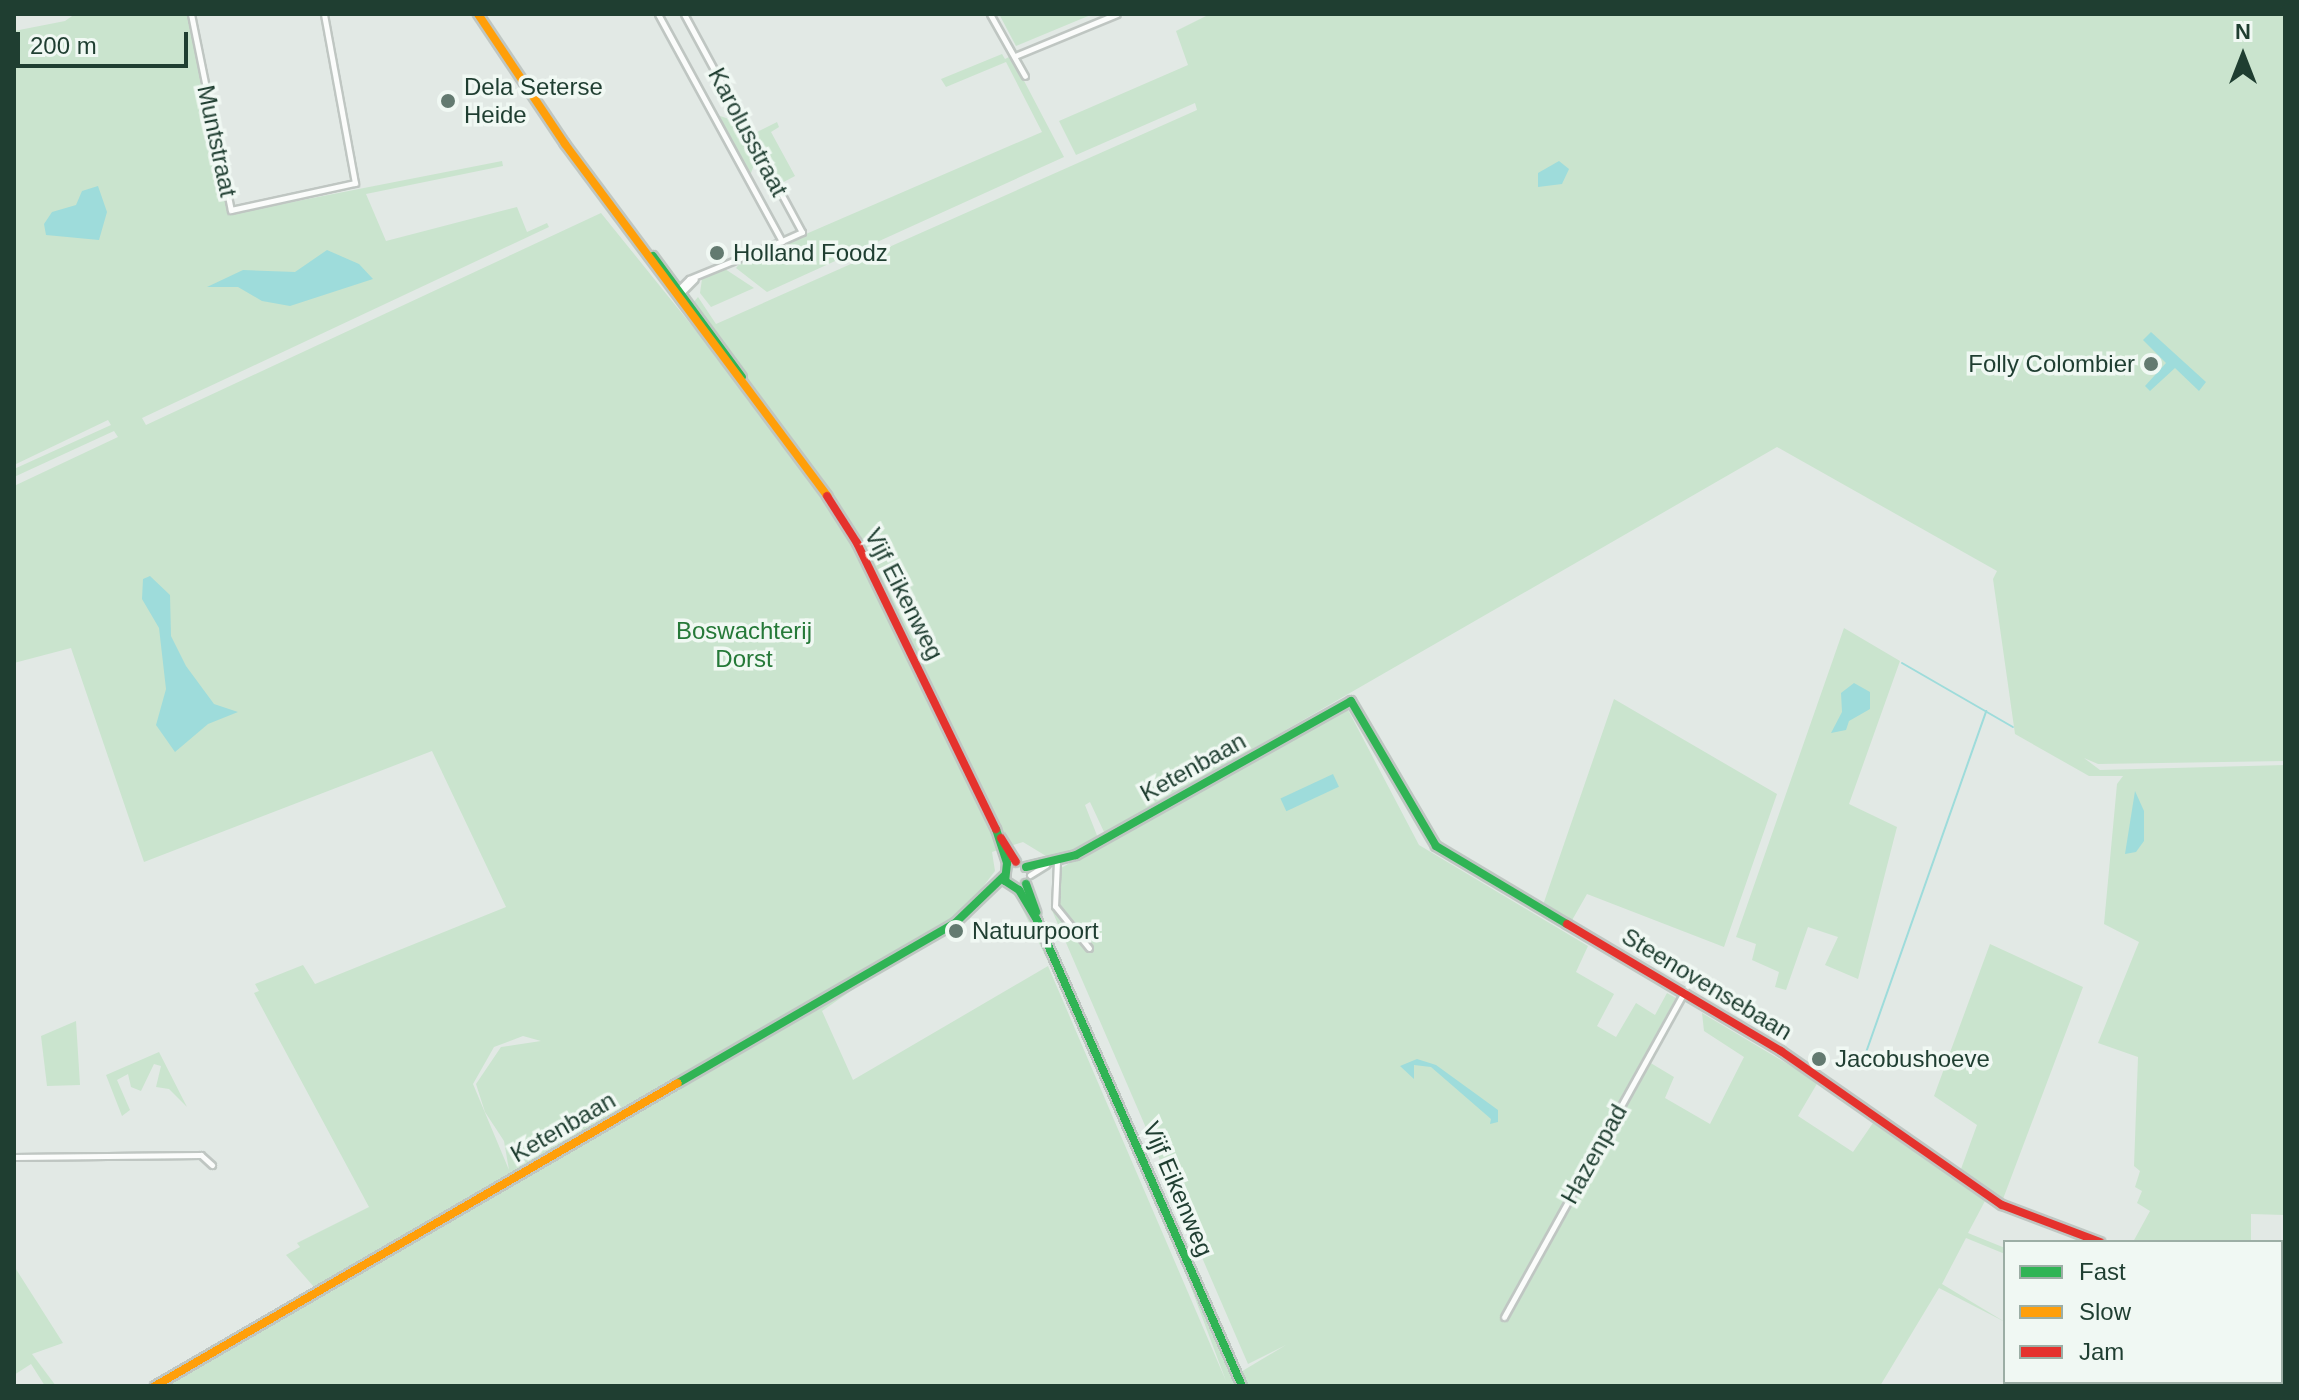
<!DOCTYPE html>
<style>
body{margin:0}
#map{position:relative;width:2299px;height:1400px;overflow:hidden;background:#e2e9e5;font-family:Arial,sans-serif}
div>[style]{position:absolute}
.green>*{inset:0;background:#cae4ce}
.water>*{inset:0;background:#9edcdb;transform-origin:0 0}
.stream>*{height:2px;margin:-1px;padding:0 1px;transform-origin:1px;border-radius:1px;background:#9edcdb}
.roads{filter:drop-shadow(2px 0 #bfc6c2) drop-shadow(-2px 0 #bfc6c2) drop-shadow(0 2px #bfc6c2) drop-shadow(0 -2px #bfc6c2)}
.street>*{height:5px;margin:-2.5px;padding:0 2.5px;transform-origin:2.5px;border-radius:2.5px;background:#fbfcfb}
.fast>*{height:8px;margin:-4px;padding:0 4px;transform-origin:4px;border-radius:4px;background:#30b455}
.slow>*{height:8px;margin:-4px;padding:0 4px;transform-origin:4px;border-radius:4px;background:#ff9f0a}
.jam>*{height:8px;margin:-4px;padding:0 4px;transform-origin:4px;border-radius:4px;background:#e5322d}
.dots>*{width:22px;height:22px;translate:-50% -50%;box-sizing:border-box;border:4px solid #f0f8f3;border-radius:50%}
span{translate:-50% -50%;white-space:nowrap;text-align:center;line-height:1.15;-webkit-text-stroke:7px #f0f8f3;paint-order:stroke}
.poi-label{font-size:24px;color:#1f3e31}
.left{translate:0 -50%;text-align:left}
.right{translate:-100% -50%;text-align:right}
.street-label{font-size:24px;color:#1f3e31}
.park-label{font-size:24px;color:#257938}
.frame{position:absolute;inset:0;border:16px solid #1f3e31;pointer-events:none}
.legend{position:absolute;left:2003px;top:1240px;width:280px;height:144px;box-sizing:border-box;background:#f0f8f3;border:2px solid #9caea5;margin:0;padding:10px 14px;list-style:none;font-size:24px;color:#1f3e31}
.legend li{display:flex;align-items:center;gap:16px;height:40px}
.legend b{width:40px;border:2px solid #9caea5}
.north{position:absolute;left:2203px;top:16px;width:80px;height:80px;-webkit-text-stroke:6px #f0f8f3;paint-order:stroke;rotate:0deg;font-size:22px;font-weight:700;line-height:32px;text-align:center;color:#1f3e31}
.north::after{content:'';display:block;margin:auto;width:28px;height:36px;background:#1f3e31;clip-path:polygon(50% 0,100% 100%,50% 72%,0 100%)}
.scale{position:absolute;left:16px;top:32px;width:172px;height:36px;box-sizing:border-box;border:4px solid #1f3e31;border-top:0;padding-left:10px;font-size:24px;line-height:28px;white-space:nowrap;color:#1f3e31;-webkit-text-stroke:6px #f0f8f3;paint-order:stroke}
</style>
<div id="map">
<div class="green">
<div style="clip-path:polygon(evenodd,75px 14px,189px 14px,231px 214px,502px 161px,503px 166px,366px 194px,386px 241px,517px 207px,527px 232px,547px 223px,549px 227px,142px 418px,146px 425px,601px 213px,697px 332px,710px 326px,692px 304px,698px 297px,716px 324px,1197px 110px,1195px 103px,1076px 155px,1059px 121px,1188px 65px,1176px 31px,1210px 14px,2285px 14px,2285px 761px,2098px 764px,2084px 758px,2100px 770px,2285px 765px,2285px 1215px,2251px 1214px,2251px 1242px,2133px 1242px,2150px 1211px,2137px 1203px,2142px 1191px,2135px 1187px,2140px 1171px,2134px 1166px,2138px 1057px,2098px 1043px,2139px 942px,2104px 924px,2117px 784px,2123px 776px,2089px 776px,2015px 734px,1993px 579px,1997px 571px,1777px 447px,1105px 834px,1090px 802px,1085px 805px,1098px 838px,1071px 852px,1046px 856px,1023px 842px,992px 852px,995px 871px,963px 913px,822px 1011px,853px 1080px,1048px 966px,1226px 1381px,1189px 1282px,1057px 980px,1020px 904px,1029px 910px,1065px 985px,1234px 1376px,1286px 1345px,1248px 1364px,1051px 908px,1061px 868px,1347px 708px,1419px 845px,1588px 946px,1576px 972px,1614px 994px,1597px 1026px,1616px 1037px,1636px 1003px,1655px 1015px,1667px 993px,1676px 998px,1505px 1309px,1649px 1062px,1674px 1077px,1665px 1098px,1710px 1124px,1744px 1057px,1704px 1031px,1702px 1013px,1818px 1082px,1798px 1116px,1853px 1152px,1873px 1123px,1985px 1201px,1968px 1233px,2005px 1248px,2005px 1254px,1966px 1238px,1942px 1284px,2005px 1322px,1939px 1288px,1880px 1386px,163px 1386px,332px 1291px,325px 1281px,314px 1287px,286px 1255px,300px 1247px,297px 1243px,369px 1207px,254px 993px,259px 991px,255px 984px,303px 965px,315px 984px,506px 907px,432px 751px,144px 862px,71px 648px,14px 663px,14px 486px,118px 437px,114px 431px,14px 477px,14px 469px,111px 425px,108px 420px,14px 465px,14px 31px,65px 21px,75px 14px,523px 1036px,541px 1041px,501px 1047px,476px 1084px,485px 1112px,504px 1141px,509px 1170px,473px 1084px,494px 1047px,523px 1036px)"></div>
<div style="clip-path:polygon(999px 14px,1093px 14px,1016px 46px)"></div>
<div style="clip-path:polygon(1002px 54px,1005px 59px,1011px 56px,1064px 157px,767px 292px,736px 268px,741px 262px,1042px 132px,1006px 62px,946px 87px,941px 79px)"></div>
<div style="clip-path:polygon(717px 115px,738px 122px,757px 156px,750px 176px)"></div>
<div style="clip-path:polygon(777px 122px,779px 127px,771px 132px,795px 176px,780px 184px,753px 134px)"></div>
<div style="clip-path:polygon(725px 269px,754px 288px,711px 307px,700px 293px,702px 279px)"></div>
<div style="clip-path:polygon(1844px 628px,1900px 661px,1849px 804px,1897px 827px,1858px 979px,1825px 965px,1838px 937px,1808px 927px,1786px 990px,1775px 987px,1779px 972px,1752px 960px,1756px 944px,1736px 937px)"></div>
<div style="clip-path:polygon(1614px 699px,1777px 794px,1724px 947px,1587px 894px,1571px 922px,1543px 905px)"></div>
<div style="clip-path:polygon(1990px 944px,2083px 987px,2003px 1199px,1961px 1169px,1977px 1125px,1934px 1096px)"></div>
<div style="clip-path:polygon(76px 1021px,80px 1085px,47px 1086px,41px 1036px)"></div>
<div style="clip-path:polygon(159px 1052px,187px 1107px,169px 1089px,156px 1087px,161px 1066px,154px 1064px,141px 1091px,131px 1087px,128px 1074px,117px 1080px,130px 1110px,122px 1116px,106px 1075px)"></div>
<div style="clip-path:polygon(14px 1266px,63px 1343px,32px 1354px,56px 1386px,45px 1386px,31px 1364px,14px 1375px)"></div>
</div>
<div class="water">
<div style="clip-path:polygon(1559px 161px,1569px 169px,1562px 184px,1538px 187px,1538px 173px)"></div>
<div style="clip-path:polygon(98px 186px,107px 212px,99px 240px,46px 235px,44px 224px,52px 212px,76px 205px,82px 191px)"></div>
<div style="clip-path:polygon(327px 250px,359px 264px,373px 279px,290px 306px,262px 301px,238px 287px,207px 287px,243px 270px,295px 272px)"></div>
<div style="clip-path:polygon(2151px 332px,2206px 382px,2199px 391px,2175px 368px,2150px 391px,2145px 386px,2166px 363px,2143px 340px)"></div>
<div style="clip-path:polygon(150px 576px,170px 595px,171px 636px,186px 666px,214px 704px,238px 712px,208px 724px,175px 752px,156px 725px,166px 689px,159px 628px,142px 599px,143px 579px)"></div>
<div style="clip-path:polygon(1854px 683px,1870px 692px,1870px 709px,1849px 721px,1846px 730px,1831px 733px,1842px 712px,1841px 693px)"></div>
<div style="left:1333px;top:774px;width:14px;height:58px;rotate:65deg"></div>
<div style="clip-path:polygon(2135px 791px,2144px 811px,2144px 841px,2136px 852px,2125px 854px)"></div>
<div style="clip-path:polygon(1417px 1059px,1436px 1065px,1498px 1110px,1498px 1122px,1490px 1124px,1491px 1119px,1431px 1067px,1414px 1065px,1414px 1079px,1400px 1066px)"></div>
</div>
<div class="stream">
<div style="left:1902px;top:663px;width:128px;rotate:30deg"></div>
<div style="left:1863px;top:1061px;width:371px;rotate:-70.6deg"></div>
</div>
<div class="roads">
<div class="street">
<div style="left:191px;top:14px;width:200px;rotate:78.5deg"></div>
<div style="left:231px;top:210px;width:127px;rotate:-12.3deg"></div>
<div style="left:355px;top:183px;width:172px;rotate:-100.4deg"></div>
<div style="left:658px;top:14px;width:259px;rotate:61.4deg"></div>
<div style="left:782px;top:241px;width:100px;rotate:157.8deg"></div>
<div style="left:689px;top:279px;width:16px;rotate:135deg"></div>
<div style="left:684px;top:14px;width:248px;rotate:61.6deg"></div>
<div style="left:802px;top:232px;width:22px;rotate:156deg"></div>
<div style="left:990px;top:14px;width:71px;rotate:60.6deg"></div>
<div style="left:1015px;top:56px;width:110px;rotate:-22.4deg"></div>
<div style="left:682px;top:292px;width:18px;rotate:-45deg"></div>
<div style="left:1057px;top:861px;width:45px;rotate:92.5deg"></div>
<div style="left:1055px;top:906px;width:54px;rotate:51deg"></div>
<div style="left:1030px;top:875px;width:19px;rotate:-32deg"></div>
<div style="left:14px;top:1157px;width:187px;rotate:-0.6deg"></div>
<div style="left:201px;top:1155px;width:15px;rotate:42deg"></div>
<div style="left:1504px;top:1317px;width:372px;rotate:-61deg"></div>
<div style="left:2281px;top:1317px;width:4px;rotate:14deg"></div>
</div>
<div class="fast">
<div style="left:653px;top:256px;width:150px;rotate:53.7deg"></div>
<div style="left:996px;top:829px;width:36px;rotate:72deg"></div>
<div style="left:1007px;top:863px;width:18px;rotate:96deg"></div>
<div style="left:1005px;top:881px;width:17px;rotate:33deg"></div>
<div style="left:1019px;top:890px;width:35px;rotate:59deg"></div>
<div style="left:1037px;top:920px;width:509px;rotate:66.25deg"></div>
<div style="left:1026px;top:867px;width:51px;rotate:-13.5deg"></div>
<div style="left:1076px;top:855px;width:315px;rotate:-29.2deg"></div>
<div style="left:1351px;top:701px;width:168px;rotate:59.6deg"></div>
<div style="left:1436px;top:846px;width:152px;rotate:30.8deg"></div>
<div style="left:1026px;top:884px;width:30px;rotate:70deg"></div>
<div style="left:678px;top:1083px;width:320px;rotate:-30deg"></div>
<div style="left:955px;top:923px;width:68px;rotate:-43.8deg"></div>
</div>
<div class="slow">
<div style="left:478px;top:14px;width:156px;rotate:56.2deg"></div>
<div style="left:565px;top:144px;width:439px;rotate:53.3deg"></div>
<div style="left:155px;top:1386px;width:604px;rotate:-30.09deg"></div>
</div>
<div class="jam">
<div style="left:827px;top:496px;width:56px;rotate:57.4deg"></div>
<div style="left:857px;top:543px;width:318px;rotate:64.1deg"></div>
<div style="left:1001px;top:838px;width:28px;rotate:58deg"></div>
<div style="left:1567px;top:924px;width:249px;rotate:30.7deg"></div>
<div style="left:1781px;top:1051px;width:269px;rotate:34.9deg"></div>
<div style="left:2002px;top:1205px;width:105px;rotate:20.7deg"></div>
</div>
</div>
<div class="dots">
<div style="left:448px;top:101px;background:#637a70"></div>
<div style="left:717px;top:253px;background:#637a70"></div>
<div style="left:2151px;top:364px;background:#637a70"></div>
<div style="left:956px;top:931px;background:#637a70"></div>
<div style="left:1819px;top:1059px;background:#637a70"></div>
</div>
<div class="poi-label">
<span class="left" style="left:464px;top:101px">Dela Seterse<br>Heide</span>
<span class="left" style="left:733px;top:253px">Holland Foodz</span>
<span class="right" style="left:2135px;top:364px">Folly Colombier</span>
<span class="left" style="left:972px;top:931px">Natuurpoort</span>
<span class="left" style="left:1835px;top:1059px">Jacobushoeve</span>
</div>
<div class="street-label">
<span style="left:748px;top:132px;rotate:62deg">Karolusstraat</span>
<span style="left:217px;top:141px;rotate:78deg">Muntstraat</span>
<span style="left:904px;top:594px;rotate:63deg">Vijf Eikenweg</span>
<span style="left:1193px;top:767px;rotate:-29deg">Ketenbaan</span>
<span style="left:1707px;top:984px;rotate:31deg">Steenovensebaan</span>
<span style="left:563px;top:1127px;rotate:-30deg">Ketenbaan</span>
<span style="left:1594px;top:1154px;rotate:-61deg">Hazenpad</span>
<span style="left:1178px;top:1189px;rotate:67deg">Vijf Eikenweg</span>
</div>
<div class="park-label">
<span style="left:744px;top:645px">Boswachterij<br>Dorst</span>
</div>
<div class="frame"></div>
<ul class="legend">
<li><b style="height:10px;background:#30b455"></b>Fast</li>
<li><b style="height:10px;background:#ff9f0a"></b>Slow</li>
<li><b style="height:10px;background:#e5322d"></b>Jam</li>
</ul>
<div class="north">N</div>
<div class="scale">200 m</div>
</div>
